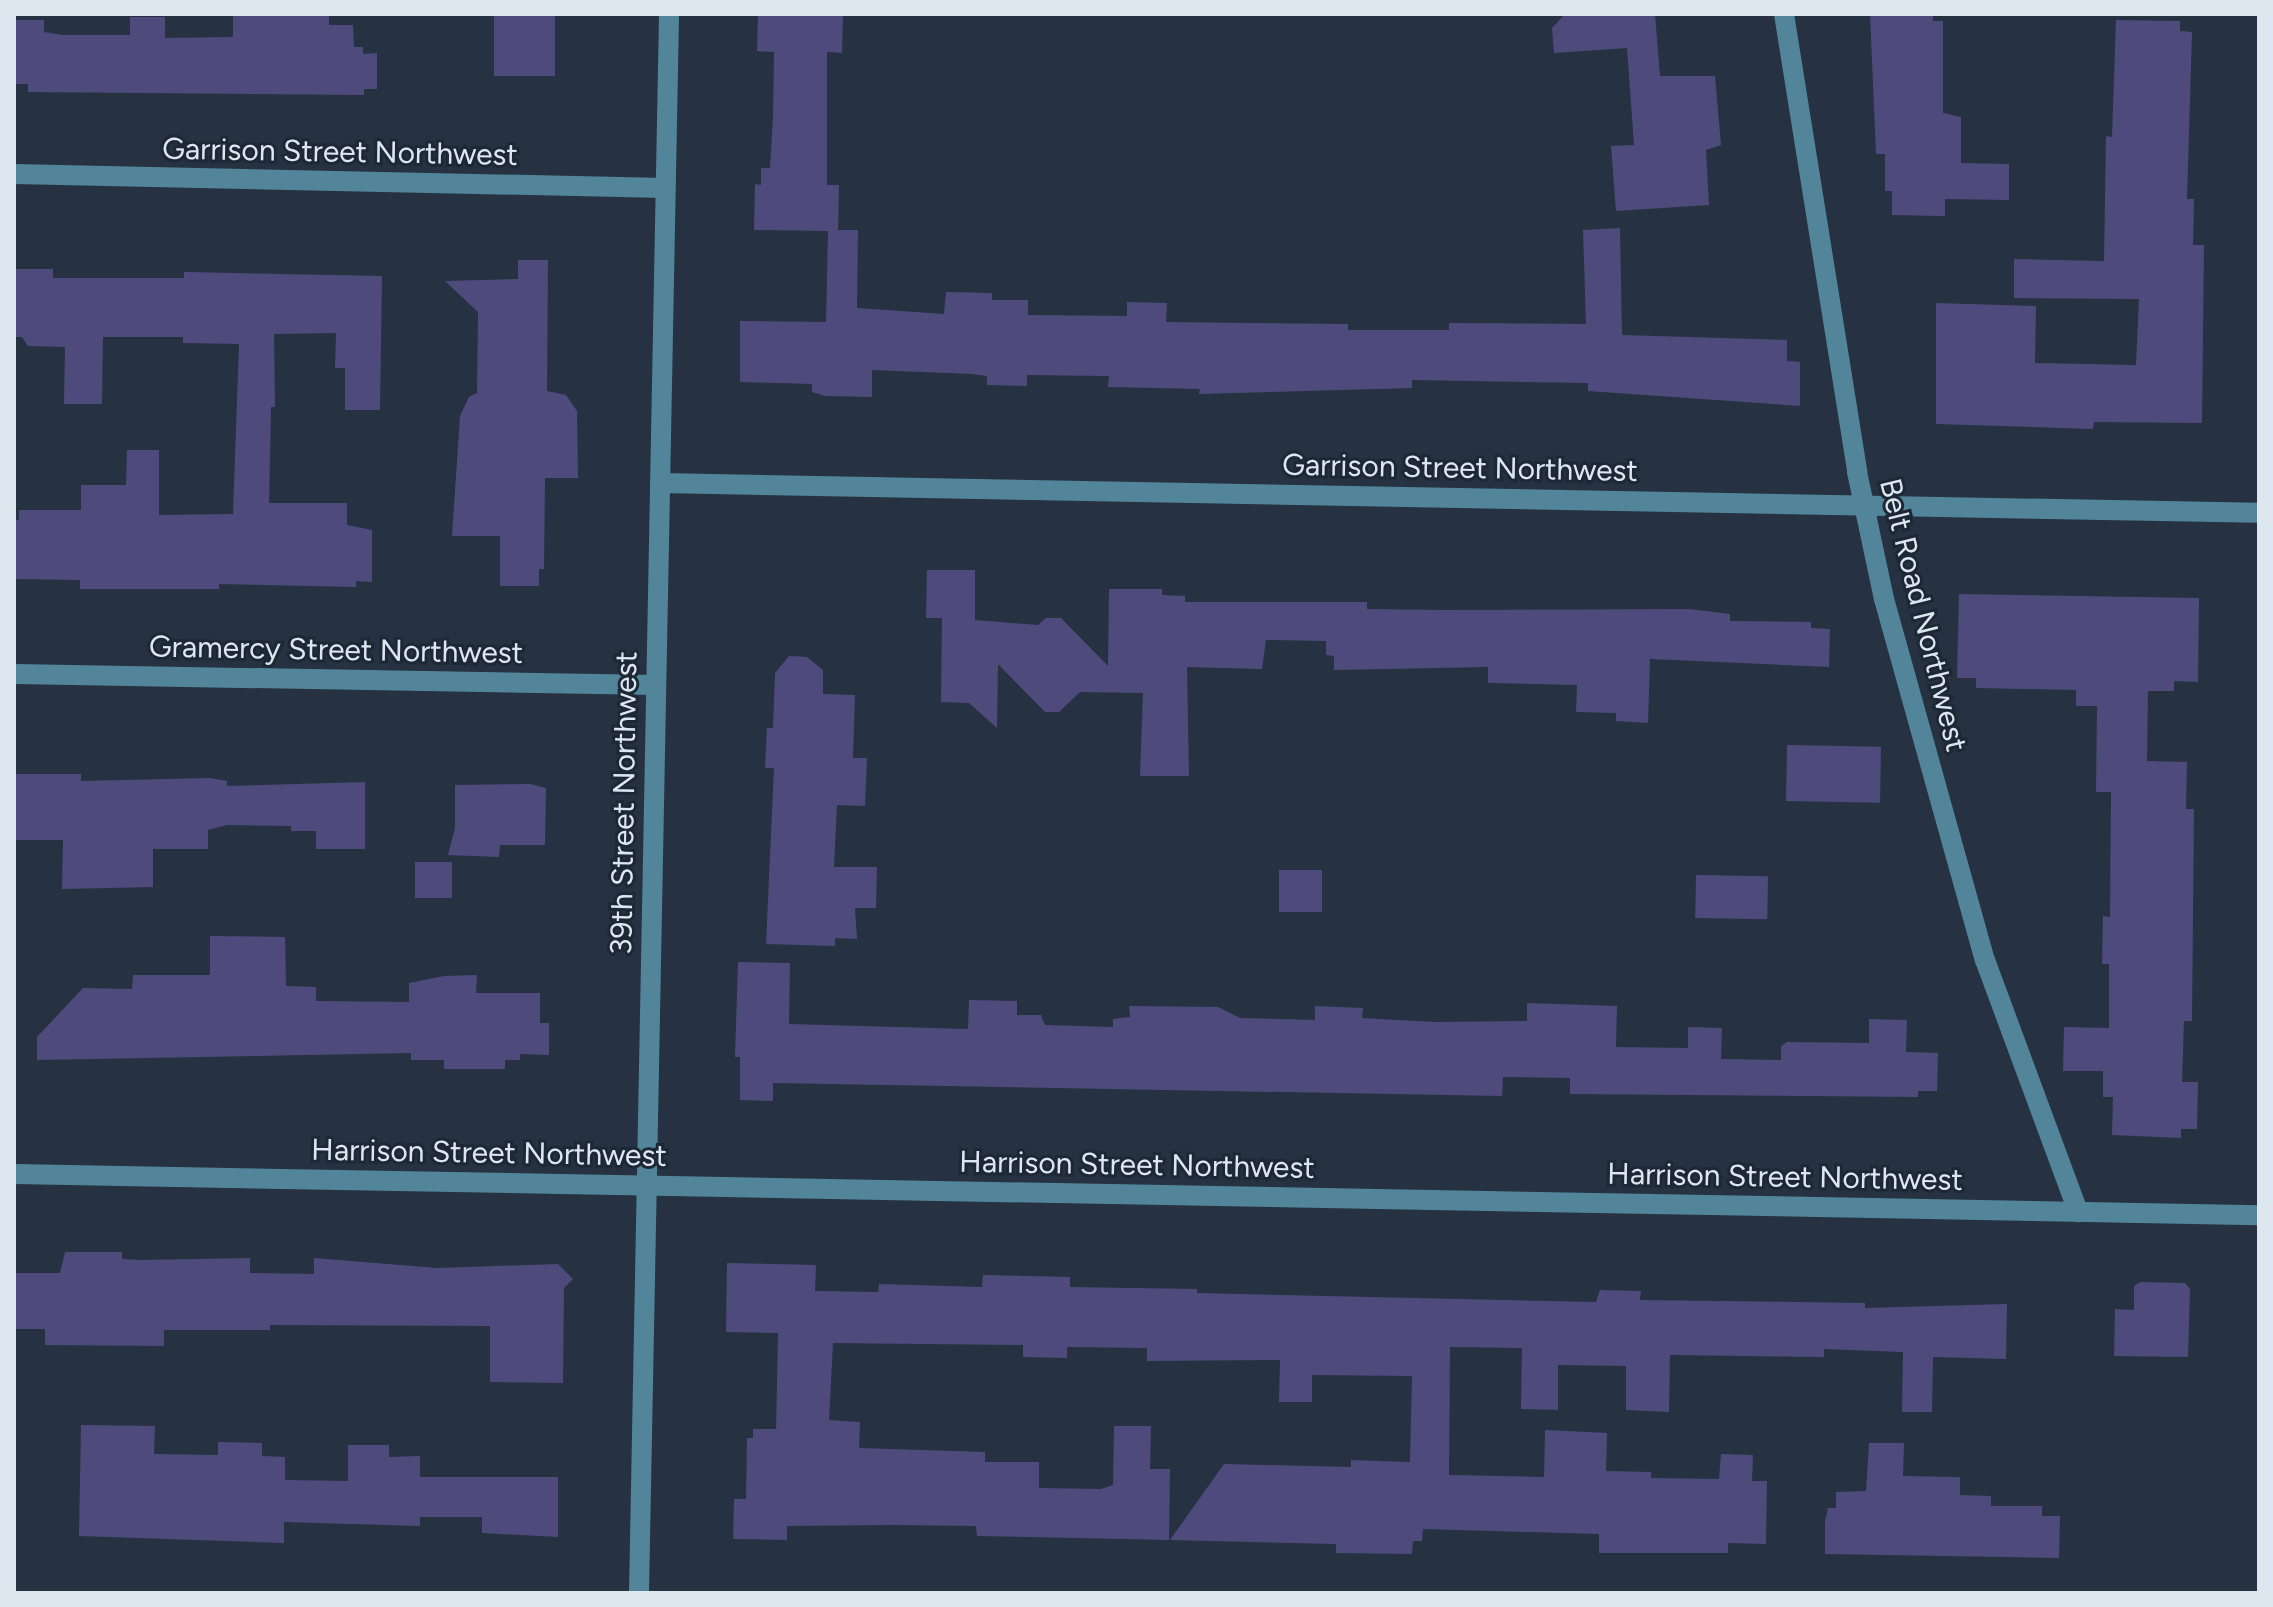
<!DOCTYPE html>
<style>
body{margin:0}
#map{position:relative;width:2273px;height:1607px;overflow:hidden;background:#263241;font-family:Figtree,sans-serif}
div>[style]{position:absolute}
.building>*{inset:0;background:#4e4b7c;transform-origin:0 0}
.minor>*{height:20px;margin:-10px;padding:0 10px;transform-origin:10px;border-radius:10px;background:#528599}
span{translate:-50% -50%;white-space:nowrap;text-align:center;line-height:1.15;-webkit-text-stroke:6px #1c2836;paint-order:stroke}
.street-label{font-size:30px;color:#dee6f0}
.frame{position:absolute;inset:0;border:16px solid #dee6f0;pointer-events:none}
</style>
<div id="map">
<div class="building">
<div style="clip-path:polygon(233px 14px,329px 15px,329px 25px,353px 25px,354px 47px,363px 47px,363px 54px,377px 53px,377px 89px,364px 89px,364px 95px,28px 92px,28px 84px,14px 84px,14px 20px,44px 20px,44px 32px,63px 35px,130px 35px,130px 17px,165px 17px,165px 38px,233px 37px)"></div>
<div style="left:494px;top:14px;width:61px;height:62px"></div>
<div style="clip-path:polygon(758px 14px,843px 14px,842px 53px,827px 52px,827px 185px,839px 185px,838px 230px,858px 230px,857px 308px,944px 314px,946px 292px,992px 293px,992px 300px,1028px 300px,1028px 315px,1127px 316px,1127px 302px,1167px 303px,1166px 322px,1348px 324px,1348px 330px,1449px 330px,1449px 323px,1586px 324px,1583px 230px,1620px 228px,1622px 335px,1787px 340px,1787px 361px,1800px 362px,1800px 406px,1588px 391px,1588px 383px,1412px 380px,1412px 388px,1199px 394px,1200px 389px,1108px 387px,1109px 376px,1027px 375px,1027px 386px,987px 385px,987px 376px,972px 374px,872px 370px,872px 397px,825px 396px,812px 392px,812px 384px,740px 382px,740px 321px,826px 322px,828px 231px,754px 230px,755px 184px,761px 185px,761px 168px,770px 168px,773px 117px,774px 52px,757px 51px)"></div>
<div style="clip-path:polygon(1565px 14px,1655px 14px,1660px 76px,1715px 76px,1721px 145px,1706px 150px,1709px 205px,1616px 211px,1611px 146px,1634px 145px,1627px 48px,1554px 53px,1552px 28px)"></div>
<div style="clip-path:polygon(1870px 14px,1933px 14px,1933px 21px,1943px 21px,1943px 113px,1961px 117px,1961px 163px,2009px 164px,2009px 200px,1945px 199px,1945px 216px,1892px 215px,1892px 191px,1885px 191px,1885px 154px,1876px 154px)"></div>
<div style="clip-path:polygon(2116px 20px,2180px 21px,2180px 31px,2192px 32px,2187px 199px,2194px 199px,2193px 245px,2204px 245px,2202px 423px,2094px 422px,2093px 429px,1936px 424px,1936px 303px,2036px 306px,2035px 363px,2136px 365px,2139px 299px,2014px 298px,2014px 259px,2104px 261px,2106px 136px,2112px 137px)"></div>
<div style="clip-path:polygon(518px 260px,548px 260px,547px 391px,566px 395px,577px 411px,578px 478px,545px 478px,544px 569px,539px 569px,539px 586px,500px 586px,500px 536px,452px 536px,460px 416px,469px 397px,477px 393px,478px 312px,445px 281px,518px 279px)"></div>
<div style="clip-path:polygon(14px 269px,53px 269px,53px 278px,184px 278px,184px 272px,382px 276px,380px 410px,345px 410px,345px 368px,335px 368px,336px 333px,274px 334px,275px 407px,271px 407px,269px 503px,347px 503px,347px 525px,372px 530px,372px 582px,356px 581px,356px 587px,219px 584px,219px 589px,80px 589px,80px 580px,14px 579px,14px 520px,19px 520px,19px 510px,81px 510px,81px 485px,126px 485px,127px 450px,159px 450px,159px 515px,233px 514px,239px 344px,183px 343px,183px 337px,103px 337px,102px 404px,64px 404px,65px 347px,28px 346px,22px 337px,14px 337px)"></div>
<div style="clip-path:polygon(927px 570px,975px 570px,975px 620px,1038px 625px,1046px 618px,1061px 618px,1108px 666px,1109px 589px,1162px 589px,1162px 595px,1185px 596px,1185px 602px,1367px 602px,1367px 609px,1444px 610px,1689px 609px,1730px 614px,1730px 621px,1811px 622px,1811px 628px,1830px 629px,1829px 667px,1650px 659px,1648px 723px,1616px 721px,1616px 713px,1576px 712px,1577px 685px,1488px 683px,1488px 667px,1334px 670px,1334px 656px,1326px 655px,1326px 641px,1266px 640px,1262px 669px,1187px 667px,1189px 776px,1140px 776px,1143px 693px,1080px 692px,1059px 712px,1045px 712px,998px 664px,997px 728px,969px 703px,941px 702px,942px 618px,926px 618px)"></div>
<div style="clip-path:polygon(1959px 594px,2199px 598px,2198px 682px,2174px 681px,2174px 691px,2148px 691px,2147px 761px,2187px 762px,2186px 809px,2194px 809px,2192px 1021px,2184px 1021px,2182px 1082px,2198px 1082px,2197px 1129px,2181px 1129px,2181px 1138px,2112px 1135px,2113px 1097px,2103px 1097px,2103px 1071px,2063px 1071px,2064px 1027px,2109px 1028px,2109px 964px,2102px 964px,2103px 916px,2110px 917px,2111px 792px,2096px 792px,2097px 706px,2076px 706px,2076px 690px,1976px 688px,1976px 678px,1957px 678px)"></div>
<div style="clip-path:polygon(789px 656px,807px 657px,823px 670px,823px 694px,855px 695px,853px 758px,867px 758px,865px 806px,837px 805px,834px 867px,877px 867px,876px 908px,855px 908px,857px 939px,835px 938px,835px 946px,766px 944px,774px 768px,765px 768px,767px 728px,773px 728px,775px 673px)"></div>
<div style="left:1787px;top:745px;width:94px;height:56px;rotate:1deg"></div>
<div style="clip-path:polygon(14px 774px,81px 774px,81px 781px,210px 778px,227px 781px,227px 786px,365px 782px,365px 849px,316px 849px,316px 831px,291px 831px,291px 826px,227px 825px,208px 830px,208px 849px,153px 849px,153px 887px,62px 889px,63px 840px,14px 840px)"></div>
<div style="clip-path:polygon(530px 784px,546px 788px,545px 845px,500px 845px,499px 857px,448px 855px,455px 828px,455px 785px)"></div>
<div style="left:415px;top:862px;width:37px;height:36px"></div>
<div style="left:1279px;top:870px;width:43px;height:42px"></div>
<div style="left:1696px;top:875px;width:72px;height:43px;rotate:1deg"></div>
<div style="clip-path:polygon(210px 936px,285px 937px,286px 986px,316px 987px,316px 1001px,409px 1002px,409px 983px,444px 976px,477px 975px,476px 993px,540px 993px,540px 1023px,549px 1023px,549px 1055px,520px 1054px,520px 1060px,505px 1060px,505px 1069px,444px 1069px,444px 1060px,411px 1060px,411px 1053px,37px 1060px,37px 1037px,83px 988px,132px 989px,133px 975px,210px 975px)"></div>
<div style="clip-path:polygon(738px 962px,790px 963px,789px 1024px,968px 1029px,969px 1000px,1017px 1001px,1017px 1015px,1041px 1015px,1045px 1025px,1113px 1027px,1113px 1019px,1130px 1017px,1129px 1006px,1218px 1007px,1240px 1018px,1315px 1020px,1315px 1006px,1363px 1008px,1362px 1018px,1435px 1022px,1527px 1021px,1527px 1003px,1617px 1006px,1616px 1047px,1688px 1048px,1688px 1027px,1722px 1028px,1721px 1059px,1781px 1060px,1781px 1046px,1787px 1042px,1869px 1043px,1869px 1019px,1907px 1020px,1906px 1052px,1938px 1053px,1937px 1091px,1918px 1091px,1918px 1097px,1570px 1094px,1570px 1078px,1503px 1077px,1502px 1096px,773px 1083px,773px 1101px,740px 1100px,740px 1057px,735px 1057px)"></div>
<div style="clip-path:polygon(65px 1252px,122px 1252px,122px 1259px,140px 1260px,250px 1258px,250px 1273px,314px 1274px,314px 1258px,437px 1268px,558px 1264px,573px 1279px,564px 1288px,563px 1383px,490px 1382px,490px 1326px,270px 1325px,270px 1330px,164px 1330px,164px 1346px,45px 1345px,45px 1329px,14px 1329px,14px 1273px,60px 1273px)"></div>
<div style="clip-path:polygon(727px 1263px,816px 1265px,815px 1291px,878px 1292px,879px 1284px,982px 1287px,983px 1275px,1070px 1277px,1070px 1287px,1197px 1289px,1197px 1293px,1596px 1302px,1600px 1290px,1641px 1291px,1640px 1300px,1865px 1303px,1865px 1308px,2007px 1304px,2006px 1359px,1933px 1357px,1932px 1412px,1902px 1412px,1903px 1352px,1824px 1349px,1824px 1357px,1670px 1355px,1669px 1412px,1626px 1410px,1626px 1366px,1558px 1365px,1558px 1410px,1521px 1409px,1522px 1348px,1450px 1347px,1449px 1475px,1544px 1477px,1545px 1430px,1607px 1433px,1606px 1471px,1651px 1472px,1651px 1478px,1719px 1479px,1721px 1454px,1753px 1455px,1752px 1481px,1767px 1481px,1766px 1544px,1728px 1543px,1728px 1553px,1599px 1553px,1599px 1534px,1423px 1529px,1422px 1541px,1413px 1541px,1412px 1554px,1336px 1553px,1336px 1544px,1170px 1540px,1224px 1464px,1351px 1467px,1351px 1460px,1410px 1462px,1412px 1376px,1312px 1375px,1312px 1402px,1279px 1402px,1280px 1360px,1147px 1361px,1147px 1348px,1067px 1347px,1067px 1358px,1023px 1357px,1023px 1345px,833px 1343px,829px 1420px,860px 1422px,859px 1448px,985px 1452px,985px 1462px,1039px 1462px,1039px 1488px,1101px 1489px,1113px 1485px,1114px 1426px,1151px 1426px,1150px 1469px,1170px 1469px,1169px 1540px,977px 1536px,976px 1526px,892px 1525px,787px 1526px,787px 1540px,733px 1539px,734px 1499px,746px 1499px,747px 1438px,753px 1438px,753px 1429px,776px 1429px,778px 1333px,726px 1332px)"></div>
<div style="clip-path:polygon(2140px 1282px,2185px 1283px,2190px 1289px,2188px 1357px,2114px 1356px,2115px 1309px,2134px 1310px,2134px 1286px)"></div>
<div style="clip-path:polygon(81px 1425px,155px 1426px,154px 1454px,218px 1455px,218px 1442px,262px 1443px,262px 1456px,285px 1457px,285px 1480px,348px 1481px,348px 1445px,389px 1445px,389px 1457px,420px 1456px,420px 1477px,558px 1477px,558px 1537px,482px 1533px,482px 1517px,420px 1517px,420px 1526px,284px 1522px,284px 1543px,79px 1536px)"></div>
<div style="clip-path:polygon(1869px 1443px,1904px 1443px,1903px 1476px,1960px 1477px,1960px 1495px,1991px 1496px,1991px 1506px,2042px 1506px,2042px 1516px,2060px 1516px,2059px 1558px,1825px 1554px,1825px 1522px,1828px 1508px,1836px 1508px,1836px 1492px,1866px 1491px)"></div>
</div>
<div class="minor">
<div style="left:1784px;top:14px;width:464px;rotate:80.9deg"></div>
<div style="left:1857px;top:472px;width:130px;rotate:78deg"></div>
<div style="left:1884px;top:599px;width:375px;rotate:74.4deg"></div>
<div style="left:1985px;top:960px;width:269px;rotate:69.7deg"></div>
<div style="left:14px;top:174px;width:651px;rotate:1.23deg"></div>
<div style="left:660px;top:483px;width:1599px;rotate:1.07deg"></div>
<div style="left:14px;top:674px;width:642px;rotate:0.98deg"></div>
<div style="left:14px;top:1174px;width:2245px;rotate:1.05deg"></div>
<div style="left:639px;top:1593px;width:1579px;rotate:-88.91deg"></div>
</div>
<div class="street-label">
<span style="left:340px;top:152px;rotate:1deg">Garrison Street Northwest</span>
<span style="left:1460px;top:468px;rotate:1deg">Garrison Street Northwest</span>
<span style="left:1923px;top:615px;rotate:76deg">Belt Road Northwest</span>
<span style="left:336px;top:650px;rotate:1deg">Gramercy Street Northwest</span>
<span style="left:624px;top:803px;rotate:-89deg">39th Street Northwest</span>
<span style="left:489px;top:1153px;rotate:1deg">Harrison Street Northwest</span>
<span style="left:1137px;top:1165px;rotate:1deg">Harrison Street Northwest</span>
<span style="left:1785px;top:1177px;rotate:1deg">Harrison Street Northwest</span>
</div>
<div class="frame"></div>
</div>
